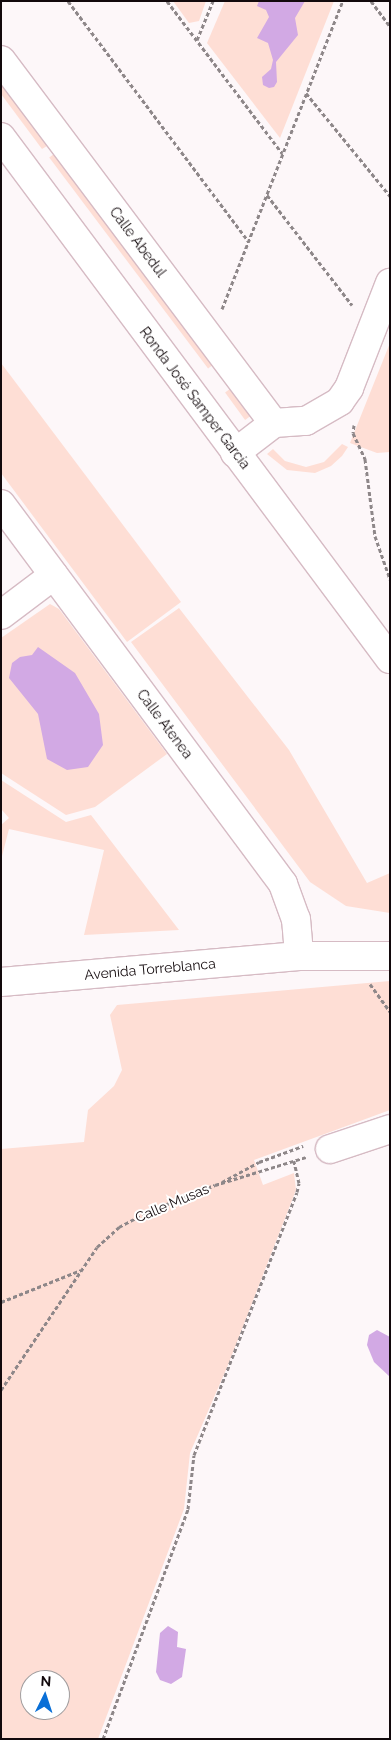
<!DOCTYPE html>
<meta charset="utf-8">
<style>
body{margin:0}
#map{position:relative;width:391px;height:1740px;overflow:hidden;background:#fdf7f9;font-family:Raleway,sans-serif}
div>[style]{position:absolute}
.green>*{inset:0;background:#feded5;transform-origin:0 0}
.water>*{inset:0;background:#d2a9e4}
.path>*{height:3px;margin-top:-1.5px;transform-origin:0;background:repeating-linear-gradient(90deg,#8e8789 0 4px,transparent 0 6.5px)}
.roads{filter:drop-shadow(1px 0 #d6bbc4) drop-shadow(-1px 0 #d6bbc4) drop-shadow(0 1px #d6bbc4) drop-shadow(0 -1px #d6bbc4)}
.minor>*{height:28px;margin:-14px;padding:0 14px;transform-origin:14px;border-radius:14px;background:#fff}
.major>*{height:28px;margin:-14px;padding:0 14px;transform-origin:14px;border-radius:14px;background:#fff}
span{translate:-50% -50%;white-space:nowrap;text-align:center;line-height:1.15;-webkit-text-stroke:4px #fff;paint-order:stroke}
.street-label{font-size:14px;color:#12090c}
.frame{position:absolute;inset:0;border:2px solid #12090c;pointer-events:none}
.north{position:absolute;left:20px;top:1670px;width:50px;height:50px;box-sizing:border-box;background:#fff;border:1px solid #a09d9e;border-radius:50%;rotate:4deg;font-size:14px;font-weight:700;line-height:20px;text-align:center;color:#12090c}
.north::after{content:'';display:block;margin:auto;width:18px;height:22px;background:#096fd7;clip-path:polygon(50% 0,100% 100%,50% 72%,0 100%)}
</style>
<div id="map">
<div class="green">
<div style="clip-path:polygon(173px 1px,206px 1px,199px 21px,189px 23px)"></div>
<div style="clip-path:polygon(225px 1px,334px 1px,280px 138px,207px 43px)"></div>
<div style="clip-path:polygon(1px 75px,52px 143px,42px 149px,1px 94px)"></div>
<div style="left:58px;top:151px;width:264px;height:11px;rotate:53deg"></div>
<div style="clip-path:polygon(390px 343px,390px 452px,377px 453px,350px 443px)"></div>
<div style="clip-path:polygon(1px 363px,181px 602px,127px 642px,1px 473px)"></div>
<div style="left:234px;top:386px;width:34px;height:11px;rotate:54deg"></div>
<div style="clip-path:polygon(342px 444px,348px 447px,342px 456px,331px 466px,315px 473px,287px 470px,267px 454px,273px 449px,285px 461px,306px 467px,324px 462px)"></div>
<div style="clip-path:polygon(50px 604px,59px 609px,167px 754px,95px 807px,66px 815px,1px 773px,1px 638px)"></div>
<div style="clip-path:polygon(179px 608px,289px 750px,367px 883px,390px 873px,390px 913px,346px 906px,310px 882px,131px 642px)"></div>
<div style="clip-path:polygon(1px 780px,66px 822px,91px 815px,179px 930px,84px 935px,104px 850px,9px 829px,1px 860px,1px 825px,9px 818px,1px 809px)"></div>
<div style="clip-path:polygon(evenodd,390px 981px,390px 1110px,254px 1160px,263px 1185px,294px 1173px,296px 1190px,228px 1365px,190px 1453px,184px 1509px,98px 1739px,1px 1739px,1px 1149px,84px 1142px,88px 1110px,114px 1086px,122px 1070px,110px 1015px,117px 1005px,390px 981px,30px 1680px,60px 1680px,60px 1710px,30px 1710px,30px 1680px)"></div>
</div>
<div class="water">
<div style="clip-path:polygon(259px 1px,305px 1px,295px 18px,298px 35px,276px 62px,277px 82px,274px 87px,269px 88px,263px 85px,262px 77px,271px 69px,273px 60px,268px 43px,257px 38px,269px 17px,266px 10px,257px 6px)"></div>
<div style="clip-path:polygon(38px 647px,75px 673px,99px 714px,103px 745px,88px 767px,67px 770px,47px 759px,38px 714px,9px 678px,12px 663px,20px 657px,32px 655px)"></div>
<div style="clip-path:polygon(377px 1330px,390px 1337px,390px 1377px,374px 1362px,367px 1345px,369px 1335px)"></div>
<div style="clip-path:polygon(168px 1626px,178px 1632px,177px 1647px,186px 1649px,182px 1677px,171px 1684px,160px 1680px,156px 1672px,160px 1633px)"></div>
</div>
<div class="path">
<div style="left:68px;top:1px;width:300px;rotate:53.1deg"></div>
<div style="left:167px;top:1px;width:191px;rotate:52.9deg"></div>
<div style="left:371px;top:1px;width:31px;rotate:53deg"></div>
<div style="left:197px;top:40px;width:42px;rotate:-67.7deg"></div>
<div style="left:306px;top:93px;width:133px;rotate:50.8deg"></div>
<div style="left:267px;top:195px;width:139px;rotate:52.3deg"></div>
<div style="left:222px;top:309px;width:331px;rotate:-68.6deg"></div>
<div style="left:354px;top:425px;width:8px;rotate:97deg"></div>
<div style="left:353px;top:433px;width:29px;rotate:65deg"></div>
<div style="left:365px;top:459px;width:78px;rotate:82.6deg"></div>
<div style="left:375px;top:536px;width:46px;rotate:70.8deg"></div>
<div style="left:370px;top:984px;width:34px;rotate:54deg"></div>
<div style="left:222px;top:1182px;width:42px;rotate:-28.4deg"></div>
<div style="left:259px;top:1162px;width:47px;rotate:-20deg"></div>
<div style="left:1px;top:1302px;width:86px;rotate:-21.8deg"></div>
<div style="left:1px;top:1390px;width:172px;rotate:-56.1deg"></div>
<div style="left:97px;top:1247px;width:30px;rotate:-42deg"></div>
<div style="left:119px;top:1227px;width:32px;rotate:-28deg"></div>
<div style="left:147px;top:1212px;width:73px;rotate:-21.7deg"></div>
<div style="left:215px;top:1185px;width:95px;rotate:-17.1deg"></div>
<div style="left:103px;top:1739px;width:245px;rotate:-69.7deg"></div>
<div style="left:188px;top:1509px;width:54px;rotate:-83.7deg"></div>
<div style="left:194px;top:1455px;width:282px;rotate:-68.6deg"></div>
<div style="left:297px;top:1192px;width:9px;rotate:-77deg"></div>
<div style="left:299px;top:1183px;width:23px;rotate:-103deg"></div>
</div>
<div class="roads">
<div class="minor">
<div style="left:1px;top:60px;width:454px;rotate:53.1deg"></div>
<div style="left:235px;top:453px;width:49px;rotate:-37.6deg"></div>
<div style="left:274px;top:423px;width:32px;rotate:-4deg"></div>
<div style="left:306px;top:421px;width:39px;rotate:-30deg"></div>
<div style="left:340px;top:401px;width:16px;rotate:-55deg"></div>
<div style="left:349px;top:388px;width:113px;rotate:-68.7deg"></div>
<div style="left:1px;top:504px;width:473px;rotate:53.4deg"></div>
<div style="left:283px;top:884px;width:37px;rotate:70deg"></div>
<div style="left:296px;top:919px;width:37px;rotate:85deg"></div>
<div style="left:1px;top:615px;width:66px;rotate:-37deg"></div>
<div style="left:1px;top:982px;width:299px;rotate:-5deg"></div>
<div style="left:299px;top:956px;width:91px"></div>
<div style="left:330px;top:1149px;width:63px;rotate:-18.4deg"></div>
</div>
<div class="major">
<div style="left:1px;top:137px;width:651px;rotate:53.31deg"></div>
</div>
</div>
<div class="street-label">
<span style="left:138px;top:242px;rotate:53deg">Calle Abedul</span>
<span style="left:195px;top:398px;rotate:53deg">Ronda José Samper García</span>
<span style="left:165px;top:724px;rotate:53deg">Calle Atenea</span>
<span style="left:150px;top:969px;rotate:-5deg">Avenida Torreblanca</span>
<span style="left:172px;top:1203px;rotate:-23deg">Calle Musas</span>
</div>
<div class="frame"></div>
<div class="north">N</div>
</div>
